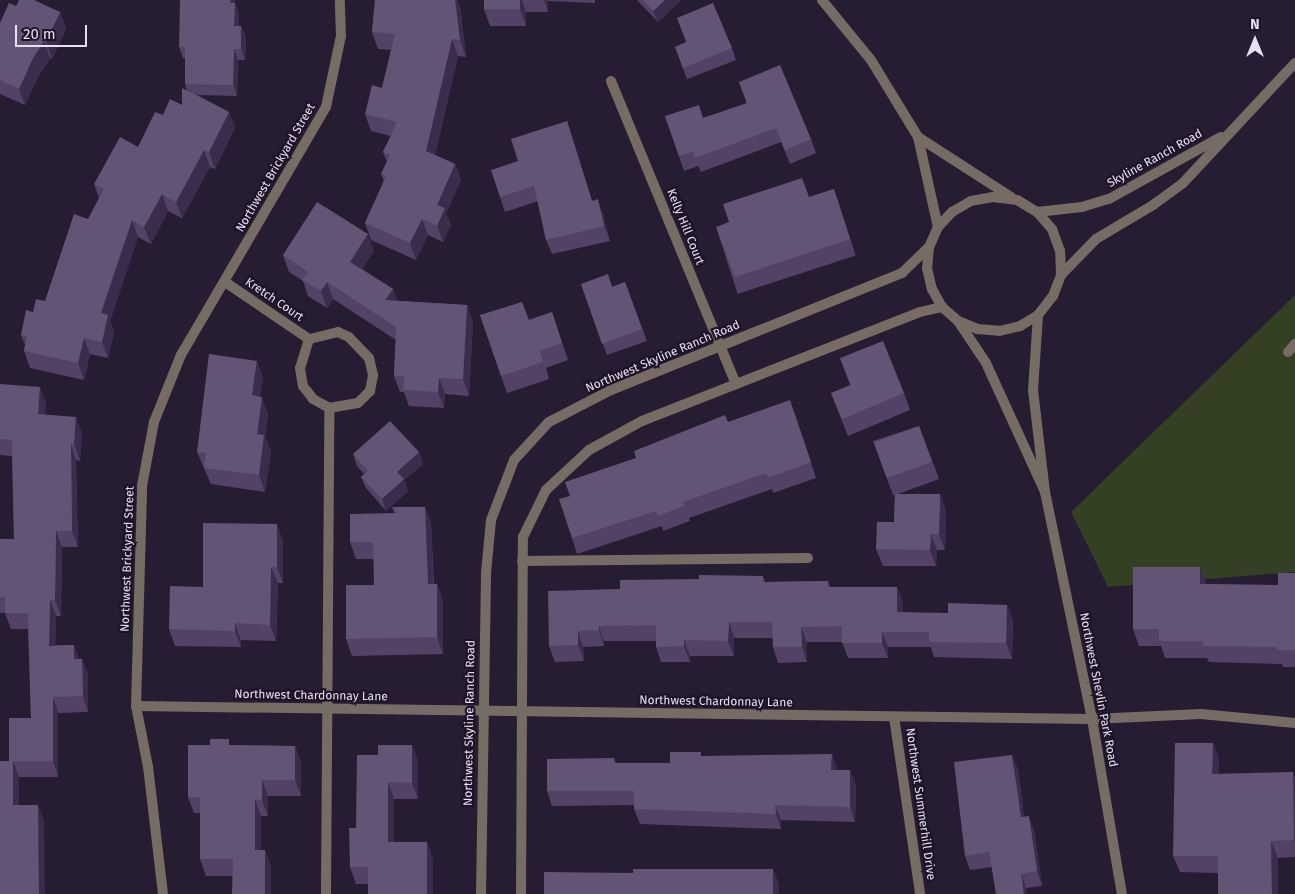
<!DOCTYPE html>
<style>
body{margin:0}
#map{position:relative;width:1295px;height:894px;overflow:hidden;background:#271d33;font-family:"Fira Sans",sans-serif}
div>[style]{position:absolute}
.green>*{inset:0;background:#334023}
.service>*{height:10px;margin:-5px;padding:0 5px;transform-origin:5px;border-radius:5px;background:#776c63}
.minor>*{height:10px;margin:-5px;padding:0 5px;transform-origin:5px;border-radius:5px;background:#776c63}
.tertiary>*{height:10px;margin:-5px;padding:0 5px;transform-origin:5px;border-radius:5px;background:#776c63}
.wall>*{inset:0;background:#534266;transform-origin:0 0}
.shaded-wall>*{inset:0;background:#3b2c4c}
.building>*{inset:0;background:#635375;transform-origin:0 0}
span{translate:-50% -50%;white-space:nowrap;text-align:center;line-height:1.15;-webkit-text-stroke:4.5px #1e1429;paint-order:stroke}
.street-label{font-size:12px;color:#e7e0f0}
.north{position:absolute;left:1230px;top:15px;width:50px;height:50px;-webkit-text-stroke:4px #1e1429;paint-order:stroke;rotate:0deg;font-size:14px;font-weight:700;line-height:20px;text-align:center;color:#e7e0f0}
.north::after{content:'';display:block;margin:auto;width:18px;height:22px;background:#e7e0f0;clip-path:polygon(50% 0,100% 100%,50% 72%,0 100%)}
.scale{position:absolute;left:15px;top:25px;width:72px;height:22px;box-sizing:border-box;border:2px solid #e7e0f0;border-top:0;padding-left:6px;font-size:15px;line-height:18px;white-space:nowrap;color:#e7e0f0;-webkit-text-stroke:4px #1e1429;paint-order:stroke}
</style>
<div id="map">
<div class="green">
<div style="clip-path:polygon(1295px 295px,1295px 572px,1108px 587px,1071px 512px)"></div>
</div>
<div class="service">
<div style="left:522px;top:561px;width:286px;rotate:-0.6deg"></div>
<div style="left:326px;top:894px;width:486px;rotate:-89.6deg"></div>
</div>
<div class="minor">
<div style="left:611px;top:81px;width:328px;rotate:67.6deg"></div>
<div style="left:225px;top:282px;width:102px;rotate:34.2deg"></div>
<div style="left:309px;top:339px;width:30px;rotate:107deg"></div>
<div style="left:300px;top:368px;width:18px;rotate:81deg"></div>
<div style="left:303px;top:386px;width:16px;rotate:52deg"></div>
<div style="left:313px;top:399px;width:18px;rotate:29deg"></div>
<div style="left:329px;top:408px;width:29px;rotate:-10deg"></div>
<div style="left:358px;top:403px;width:17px;rotate:-45deg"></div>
<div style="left:370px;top:391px;width:16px;rotate:-79deg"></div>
<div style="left:373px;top:375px;width:17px;rotate:-103deg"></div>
<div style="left:369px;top:358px;width:29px;rotate:-134deg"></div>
<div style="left:349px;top:337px;width:12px;rotate:-156deg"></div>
<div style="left:338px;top:332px;width:30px;rotate:166deg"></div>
<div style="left:1288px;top:352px;width:11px;rotate:-49deg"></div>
<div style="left:136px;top:706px;width:956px;rotate:0.78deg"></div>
<div style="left:1092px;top:719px;width:109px;rotate:-2.6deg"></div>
<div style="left:1201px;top:714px;width:94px;rotate:5.5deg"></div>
<div style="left:894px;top:717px;width:179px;rotate:81.6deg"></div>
<div style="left:163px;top:894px;width:128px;rotate:-96.7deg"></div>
<div style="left:148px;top:767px;width:62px;rotate:-101.1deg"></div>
<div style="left:136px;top:706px;width:220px;rotate:-88.4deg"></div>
<div style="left:142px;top:486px;width:65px;rotate:-79.4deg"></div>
<div style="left:154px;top:422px;width:72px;rotate:-68.1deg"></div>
<div style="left:181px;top:355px;width:287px;rotate:-59.7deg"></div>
<div style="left:326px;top:107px;width:73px;rotate:-78.1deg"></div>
<div style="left:341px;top:36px;width:36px;rotate:-92deg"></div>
</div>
<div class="tertiary">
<div style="left:822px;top:0;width:77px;rotate:50.8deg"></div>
<div style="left:871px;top:60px;width:90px;rotate:58.6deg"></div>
<div style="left:918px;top:137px;width:92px;rotate:77.5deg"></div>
<div style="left:918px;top:137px;width:111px;rotate:32.8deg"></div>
<div style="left:1037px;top:212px;width:45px;rotate:-6.3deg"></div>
<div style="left:1082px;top:207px;width:28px;rotate:-17deg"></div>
<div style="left:1109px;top:199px;width:128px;rotate:-29deg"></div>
<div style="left:1061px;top:275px;width:50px;rotate:-45.8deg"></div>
<div style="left:1096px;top:239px;width:66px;rotate:-30.8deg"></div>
<div style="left:1153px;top:205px;width:37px;rotate:-36deg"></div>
<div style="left:1183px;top:183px;width:164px;rotate:-47deg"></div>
<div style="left:1038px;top:315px;width:75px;rotate:93.8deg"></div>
<div style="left:1033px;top:390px;width:103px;rotate:83.3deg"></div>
<div style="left:1045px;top:492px;width:232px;rotate:78.3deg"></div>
<div style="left:1092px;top:719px;width:178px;rotate:80.3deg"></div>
<div style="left:958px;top:321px;width:22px;rotate:22deg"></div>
<div style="left:978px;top:329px;width:21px;rotate:5deg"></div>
<div style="left:999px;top:331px;width:22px;rotate:-13deg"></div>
<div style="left:1020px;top:326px;width:21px;rotate:-31deg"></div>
<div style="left:1038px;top:315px;width:24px;rotate:-52deg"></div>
<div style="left:1053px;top:296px;width:22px;rotate:-69deg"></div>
<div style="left:1061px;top:275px;width:24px;rotate:-92deg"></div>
<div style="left:1060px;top:251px;width:23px;rotate:-110deg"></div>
<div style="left:1052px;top:229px;width:23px;rotate:-131deg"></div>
<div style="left:1037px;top:212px;width:23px;rotate:-149deg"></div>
<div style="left:1017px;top:200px;width:24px;rotate:-173deg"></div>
<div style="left:993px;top:197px;width:22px;rotate:170deg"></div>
<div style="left:971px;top:201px;width:22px;rotate:150deg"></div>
<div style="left:952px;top:212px;width:21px;rotate:133deg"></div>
<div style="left:938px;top:227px;width:22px;rotate:114deg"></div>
<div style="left:929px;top:247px;width:21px;rotate:95deg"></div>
<div style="left:927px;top:268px;width:22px;rotate:77deg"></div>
<div style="left:932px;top:289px;width:21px;rotate:61deg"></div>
<div style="left:942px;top:307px;width:21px;rotate:41deg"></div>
<div style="left:958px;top:321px;width:50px;rotate:56.3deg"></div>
<div style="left:986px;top:363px;width:142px;rotate:65.4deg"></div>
<div style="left:481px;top:894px;width:321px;rotate:-89.1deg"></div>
<div style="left:486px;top:573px;width:53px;rotate:-84.6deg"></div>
<div style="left:491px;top:520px;width:64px;rotate:-69deg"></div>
<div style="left:514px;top:460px;width:52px;rotate:-47.4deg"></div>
<div style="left:549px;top:422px;width:70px;rotate:-27.3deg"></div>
<div style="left:611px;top:390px;width:314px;rotate:-21.9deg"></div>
<div style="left:902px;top:273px;width:37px;rotate:-44deg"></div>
<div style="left:521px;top:894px;width:357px;rotate:-89.7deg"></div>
<div style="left:523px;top:537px;width:52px;rotate:-63.9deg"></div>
<div style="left:546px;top:490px;width:59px;rotate:-42.9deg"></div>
<div style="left:589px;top:450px;width:60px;rotate:-28.7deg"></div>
<div style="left:642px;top:421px;width:299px;rotate:-21.4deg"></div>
<div style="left:920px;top:312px;width:23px;rotate:-13deg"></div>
</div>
<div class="wall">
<div style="clip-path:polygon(375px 0,457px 0,460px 7px,466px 57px,458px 56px,435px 155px,455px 164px,461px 180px,446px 213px,451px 225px,443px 242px,428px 235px,416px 260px,371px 240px,365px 223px,384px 181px,381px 174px,387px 162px,383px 152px,391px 136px,371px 131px,365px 114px,382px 88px,391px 50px,378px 49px,372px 32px)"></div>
<div style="clip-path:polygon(484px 0,595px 0,595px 3px,548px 1px,548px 12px,526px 12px,526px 26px,490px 26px,484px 9px)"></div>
<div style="clip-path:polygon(637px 0,681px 0,658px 22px)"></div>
<div style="clip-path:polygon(235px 3px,239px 14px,239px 26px,241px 26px,246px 37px,245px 60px,238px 60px,237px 96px,197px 95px,229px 112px,235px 128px,215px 169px,210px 167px,182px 218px,168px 211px,151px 244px,138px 237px,110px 321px,114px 332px,108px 358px,90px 354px,84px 380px,30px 368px,24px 351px,25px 345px,21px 335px,33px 312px,45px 301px,99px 198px,94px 184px,138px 147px,163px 115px,182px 105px,187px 91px,185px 84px,185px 58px,183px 58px,179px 47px)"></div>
<div style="clip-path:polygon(16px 6px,60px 12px,66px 29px,52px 59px,50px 58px,39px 75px,25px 105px,0 94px,0 23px)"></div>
<div style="clip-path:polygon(677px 18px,732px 48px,736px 60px,687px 79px,675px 47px,686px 42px)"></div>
<div style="clip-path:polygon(739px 82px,811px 139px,816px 153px,790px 164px,781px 142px,701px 172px,698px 166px,684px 171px,665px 116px,703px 118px,747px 104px)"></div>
<div style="clip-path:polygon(567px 121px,592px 201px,603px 214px,610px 241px,552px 254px,546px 240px,538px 201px,505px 212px,500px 197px,518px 161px)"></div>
<div style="left:834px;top:189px;width:70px;height:124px;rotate:72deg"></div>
<div style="clip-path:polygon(374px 251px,362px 269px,393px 289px,397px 301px,467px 305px,473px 322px,469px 396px,445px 394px,444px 408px,409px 406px,404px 392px,400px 392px,394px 376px,396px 340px,333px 299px,327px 308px,308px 296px,303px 281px,289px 272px,283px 255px)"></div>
<div style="clip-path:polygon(625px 282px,647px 341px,607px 355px,581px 284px,612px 287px)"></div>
<div style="clip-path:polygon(552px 312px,568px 360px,546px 368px,549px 379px,507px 393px,480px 315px,529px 320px)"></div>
<div style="clip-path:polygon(840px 358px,904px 393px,910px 410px,848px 436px,831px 393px,850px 385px)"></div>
<div style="clip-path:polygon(263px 377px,260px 397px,268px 414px,265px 436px,271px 452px,265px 492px,211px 484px,197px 452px)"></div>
<div style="clip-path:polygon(0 384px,46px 403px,45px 415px,82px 433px,80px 461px,76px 460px,78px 547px,62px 547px,61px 616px,56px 616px,55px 645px,74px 645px,79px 659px,82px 659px,88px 675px,88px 712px,58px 713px,58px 777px,19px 777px,19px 805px,44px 821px,0 894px,9px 761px,31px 718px,28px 629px,11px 629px,5px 613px,0 613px,0 539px,14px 539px,12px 456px,0 455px)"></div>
<div style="clip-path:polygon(795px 415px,816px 478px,773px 493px,772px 489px,689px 518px,690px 521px,663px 531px,662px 526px,577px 554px,572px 538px,570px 496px,728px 422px)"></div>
<div style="clip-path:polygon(919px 426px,939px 479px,898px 494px,940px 494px,946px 511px,945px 550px,937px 550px,936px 566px,883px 566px,876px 549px,894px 522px,895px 495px,893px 495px,873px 441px)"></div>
<div style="clip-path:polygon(419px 452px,423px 464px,404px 480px,408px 491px,386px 511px,366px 488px,361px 477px,364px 474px,357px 466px,353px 454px)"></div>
<div style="clip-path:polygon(392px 507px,425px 507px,431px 523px,434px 584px,437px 584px,443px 601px,443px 654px,352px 656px,346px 639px,374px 585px,374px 559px,356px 559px,350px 542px,394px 513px)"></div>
<div style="clip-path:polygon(283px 541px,283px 583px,278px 583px,276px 641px,241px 640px,241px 647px,175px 646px,169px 629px,203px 587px)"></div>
<div style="clip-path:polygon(1295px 573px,1295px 667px,1283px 667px,1282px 664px,1209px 662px,1207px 658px,1165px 658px,1161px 646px,1139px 646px,1133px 629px,1206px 584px,1278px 585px)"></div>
<div style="clip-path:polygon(763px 576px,765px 582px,828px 581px,830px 587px,903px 602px,903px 613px,1013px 620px,1012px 659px,934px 657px,931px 647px,888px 647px,888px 658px,848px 658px,842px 642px,807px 642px,807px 662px,778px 663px,773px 647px,773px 638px,734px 638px,734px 656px,690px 656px,690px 662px,661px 662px,656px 647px,656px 641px,604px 641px,604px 646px,583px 647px,584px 661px,555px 662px,549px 646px,620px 589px,699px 579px)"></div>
<div style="clip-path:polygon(1213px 743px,1219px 760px,1219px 774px,1295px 777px,1295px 857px,1278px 858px,1218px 873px,1180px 872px,1173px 856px)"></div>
<div style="clip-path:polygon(231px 745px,295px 746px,301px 763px,301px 796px,268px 796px,268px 816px,261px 816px,261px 850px,265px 850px,271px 867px,271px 894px,233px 876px,206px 876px,200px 859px,200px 813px,194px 813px,188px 797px)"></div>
<div style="clip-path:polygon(412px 745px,418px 762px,418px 799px,394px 799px,394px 842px,433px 859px,433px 894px,368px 894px,368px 884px,356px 884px,350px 867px,378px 755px)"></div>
<div style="clip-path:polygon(702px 756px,837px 769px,837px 770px,856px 785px,855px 822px,781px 820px,781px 829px,640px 824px,634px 809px,634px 805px,552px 806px,547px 791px,614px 758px,616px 763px,670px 763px)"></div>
<div style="clip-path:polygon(1018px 769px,1024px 817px,1034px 830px,1042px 886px,1026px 888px,992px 867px,970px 870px,965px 856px)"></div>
</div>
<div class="shaded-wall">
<div style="clip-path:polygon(231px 0,235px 0,235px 14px,230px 3px)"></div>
<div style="clip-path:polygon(455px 0,457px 0,460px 7px,466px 57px,460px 40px)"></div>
<div style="clip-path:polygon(520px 0,522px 0,526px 12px,526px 26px,520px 9px)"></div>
<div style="clip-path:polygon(544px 0,548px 0,548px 12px)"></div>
<div style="clip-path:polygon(665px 0,681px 0,658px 22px,653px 11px)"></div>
<div style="clip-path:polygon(235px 3px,239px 14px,239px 37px,234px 26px)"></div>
<div style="clip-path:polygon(60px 12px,66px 29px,52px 59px,46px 42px)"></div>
<div style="clip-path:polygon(241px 26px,246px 37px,245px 60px,241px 49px)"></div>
<div style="clip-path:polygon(452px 39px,458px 56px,432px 167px,426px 151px)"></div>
<div style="clip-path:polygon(44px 41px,50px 58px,39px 75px,25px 105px,19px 89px,33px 58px)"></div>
<div style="clip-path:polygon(234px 49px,238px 60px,237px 96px,233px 85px)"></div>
<div style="clip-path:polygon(229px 112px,235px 128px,215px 169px,209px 152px)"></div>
<div style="clip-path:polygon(567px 121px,572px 136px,597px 216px,592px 201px)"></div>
<div style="clip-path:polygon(204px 150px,210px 167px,182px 218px,176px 202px)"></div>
<div style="clip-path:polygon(455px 164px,461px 180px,446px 213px,451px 225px,443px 242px,437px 226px,437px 205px)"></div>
<div style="clip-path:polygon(834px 189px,840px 206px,856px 255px,850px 239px)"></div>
<div style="clip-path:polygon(162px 194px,168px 211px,151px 244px,144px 227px)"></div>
<div style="clip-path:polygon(598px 199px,603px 214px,610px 241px,604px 226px)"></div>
<div style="clip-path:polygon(422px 219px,428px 235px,416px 260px,410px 243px)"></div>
<div style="clip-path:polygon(132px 220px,138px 237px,110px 321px,114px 332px,108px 358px,102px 342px,101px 313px)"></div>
<div style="clip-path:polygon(368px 234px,374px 251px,356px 278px,350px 262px)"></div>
<div style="clip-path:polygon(327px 282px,333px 299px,327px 308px,321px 291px)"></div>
<div style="clip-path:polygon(393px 289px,399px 305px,385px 300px)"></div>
<div style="clip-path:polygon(467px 305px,473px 322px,469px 396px,463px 379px)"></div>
<div style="clip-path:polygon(84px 338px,90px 354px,84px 380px,78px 363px)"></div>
<div style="clip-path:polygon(257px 361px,263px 377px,258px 412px,252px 395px)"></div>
<div style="clip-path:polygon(439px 378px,445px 394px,444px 408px,438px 392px)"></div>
<div style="clip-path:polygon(40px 387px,46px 403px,44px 430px,38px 414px)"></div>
<div style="clip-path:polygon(262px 397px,268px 414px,265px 436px,271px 452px,265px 492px,259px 475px,257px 434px)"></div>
<div style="clip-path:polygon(76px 417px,82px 433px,80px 461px,74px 444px)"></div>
<div style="clip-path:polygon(71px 444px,76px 460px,78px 547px,72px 531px)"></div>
<div style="clip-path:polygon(419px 452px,423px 464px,404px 480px,408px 491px,386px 511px,382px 499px,397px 472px)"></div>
<div style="clip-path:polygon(940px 494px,946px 511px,945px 550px,939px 534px)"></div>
<div style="clip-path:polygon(425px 507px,431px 523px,434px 601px,428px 584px)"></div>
<div style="clip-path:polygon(277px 524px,283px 541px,283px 583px,277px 567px)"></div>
<div style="clip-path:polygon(56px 531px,62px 547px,61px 616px,55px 600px)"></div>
<div style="clip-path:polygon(931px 534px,937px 550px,936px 566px,930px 550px)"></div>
<div style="clip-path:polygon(271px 567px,278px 583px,276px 641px,270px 625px)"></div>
<div style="clip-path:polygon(1200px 567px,1206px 584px,1200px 584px)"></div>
<div style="clip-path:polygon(437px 584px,443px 601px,443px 654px,437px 637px)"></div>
<div style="clip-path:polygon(897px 587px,903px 602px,903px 628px,897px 612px)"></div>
<div style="clip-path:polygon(50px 600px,56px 616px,55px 662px,49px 646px)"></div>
<div style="clip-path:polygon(1007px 605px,1013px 620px,1012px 659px,1006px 643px)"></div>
<div style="clip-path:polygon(729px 622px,734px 638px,734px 656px,728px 641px)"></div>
<div style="clip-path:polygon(235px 623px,241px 640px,241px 647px,235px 631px)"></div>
<div style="clip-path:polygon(599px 626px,604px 641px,604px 646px,599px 630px)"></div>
<div style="clip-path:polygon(801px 627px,807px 642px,807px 662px,802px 647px)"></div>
<div style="clip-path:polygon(578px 631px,583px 647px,584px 661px,578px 645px)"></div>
<div style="clip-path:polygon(882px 632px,888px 647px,888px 658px,882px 643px)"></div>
<div style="clip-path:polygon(684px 640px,690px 656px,690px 662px,684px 646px)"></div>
<div style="clip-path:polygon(74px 645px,80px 661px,74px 659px)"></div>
<div style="clip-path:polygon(82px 659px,88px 675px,88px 712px,83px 696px)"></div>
<div style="clip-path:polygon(53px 697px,58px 713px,58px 777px,53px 761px)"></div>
<div style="clip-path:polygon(1213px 743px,1219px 760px,1219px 791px,1212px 774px)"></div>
<div style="clip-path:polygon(412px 745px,418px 762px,418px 799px,412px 783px)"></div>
<div style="clip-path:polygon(295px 746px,301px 763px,301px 796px,295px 780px)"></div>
<div style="clip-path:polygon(832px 754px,837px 769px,837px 784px,831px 770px)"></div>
<div style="clip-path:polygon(1012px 755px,1018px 769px,1026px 832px,1021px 817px)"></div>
<div style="clip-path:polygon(13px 761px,19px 777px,19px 821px,13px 805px)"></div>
<div style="clip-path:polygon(850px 770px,856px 785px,855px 822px,850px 807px)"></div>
<div style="clip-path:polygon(1293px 772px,1295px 777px,1295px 842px,1294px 840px)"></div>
<div style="clip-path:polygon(262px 780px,268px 796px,268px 816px,262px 800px)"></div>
<div style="clip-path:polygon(388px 782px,394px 799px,394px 859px,388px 842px)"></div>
<div style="clip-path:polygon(255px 799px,261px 816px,261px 867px,255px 850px)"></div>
<div style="clip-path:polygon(38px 805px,44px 821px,45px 894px,39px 894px)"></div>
<div style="clip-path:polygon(775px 805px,781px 820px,781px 829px,776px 814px)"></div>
<div style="clip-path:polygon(1029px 816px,1034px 830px,1042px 886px,1037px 871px)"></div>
<div style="clip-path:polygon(1271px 841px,1278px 858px,1278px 894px,1272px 894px)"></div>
<div style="clip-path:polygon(427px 842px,433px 859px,433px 894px,427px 894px)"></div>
<div style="clip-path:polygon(265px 850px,271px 867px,271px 894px,265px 894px)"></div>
<div style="clip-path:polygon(773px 869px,779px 884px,779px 894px,773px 894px)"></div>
<div style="clip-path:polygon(1021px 874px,1026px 888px,1027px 894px,1024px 894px)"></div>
</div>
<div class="building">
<div style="clip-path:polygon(19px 0,34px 0,60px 12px,46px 42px,44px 41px,33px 58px,19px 89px,0 80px,0 23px,9px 3px,16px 6px)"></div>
<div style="clip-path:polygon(180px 0,231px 0,230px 3px,235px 3px,234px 26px,241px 26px,241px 49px,234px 49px,233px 85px,185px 84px,185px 47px,179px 47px)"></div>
<div style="clip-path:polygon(375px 0,455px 0,460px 40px,452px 39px,426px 151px,455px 164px,437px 205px,445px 208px,437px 226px,422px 219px,410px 243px,365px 223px,386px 176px,381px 174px,390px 155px,383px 152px,397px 122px,365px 114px,372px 85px,382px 88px,395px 34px,372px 32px)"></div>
<div style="left:484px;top:0;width:36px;height:9px"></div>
<div style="clip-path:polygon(643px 0,665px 0,653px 11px)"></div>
<div style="clip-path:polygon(713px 3px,732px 48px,683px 68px,675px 47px,687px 42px,677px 18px)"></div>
<div style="clip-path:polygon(780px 65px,811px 139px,785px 150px,776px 128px,695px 158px,693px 152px,679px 156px,665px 116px,699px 105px,703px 118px,747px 103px,739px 82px)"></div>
<div style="clip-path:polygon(182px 88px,229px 112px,209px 152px,204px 150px,176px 202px,162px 194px,144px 227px,132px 220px,101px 313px,108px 315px,102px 342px,84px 338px,78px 363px,24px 351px,27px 336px,21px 335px,26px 310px,33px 312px,36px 299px,45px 301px,74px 214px,88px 219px,104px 189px,94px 184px,120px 137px,138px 147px,155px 112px,163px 115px,170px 99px,182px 105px)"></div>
<div style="clip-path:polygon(567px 121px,592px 201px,598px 199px,604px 226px,546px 240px,534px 186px,500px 197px,491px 170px,518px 161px,511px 139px)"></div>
<div style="clip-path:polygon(802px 178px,809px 197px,834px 189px,850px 239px,735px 277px,716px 227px,729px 222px,723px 204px)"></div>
<div style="clip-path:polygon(317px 202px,368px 234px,350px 262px,393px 289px,385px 300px,467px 305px,463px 379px,439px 378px,438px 392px,403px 390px,404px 376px,394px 376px,396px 327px,327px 282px,321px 291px,302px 280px,308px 272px,283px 255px)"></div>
<div style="clip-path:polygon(608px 274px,612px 287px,625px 282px,642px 329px,602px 344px,581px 284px)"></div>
<div style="clip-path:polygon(522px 302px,529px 320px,552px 312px,562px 343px,540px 351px,543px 362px,501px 376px,480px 315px)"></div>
<div style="clip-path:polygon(883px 341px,904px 393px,842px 419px,831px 393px,851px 385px,840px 358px)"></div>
<div style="clip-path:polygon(209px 354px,257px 361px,252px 395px,262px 397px,257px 434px,264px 435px,259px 475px,204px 468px,206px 453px,197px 452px)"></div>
<div style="clip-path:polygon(0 384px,40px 387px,38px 414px,76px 417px,74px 444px,71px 444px,72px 531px,56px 531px,55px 600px,50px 600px,49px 646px,74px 645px,74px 659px,82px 659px,83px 696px,53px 697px,53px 761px,13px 761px,13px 805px,38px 805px,39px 894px,0 894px,0 761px,9px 761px,9px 718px,31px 718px,28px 613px,5px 613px,5px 597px,0 597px,0 539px,14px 539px,12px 440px,0 439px)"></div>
<div style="clip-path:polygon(790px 400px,811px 462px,768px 478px,766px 473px,683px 502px,684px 506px,658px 516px,656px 511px,572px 538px,559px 499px,570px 496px,565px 482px,636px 458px,634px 451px,725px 415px,728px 422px)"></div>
<div style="clip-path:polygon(390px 421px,419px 452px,397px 472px,404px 479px,382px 499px,361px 477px,368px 471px,353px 454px)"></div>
<div style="left:919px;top:426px;width:38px;height:48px;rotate:70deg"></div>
<div style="clip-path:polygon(895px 494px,940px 494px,939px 534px,931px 534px,930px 550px,876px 549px,877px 522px,894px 522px)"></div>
<div style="clip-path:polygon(392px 507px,425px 507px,428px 584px,437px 584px,437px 637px,346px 639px,346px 585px,374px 585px,373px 542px,350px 542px,350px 514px,397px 513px)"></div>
<div style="clip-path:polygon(203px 523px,277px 524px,277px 567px,271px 567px,270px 625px,235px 623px,235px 631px,169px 629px,170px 586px,203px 587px)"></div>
<div style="clip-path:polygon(1133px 567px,1200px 567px,1200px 584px,1278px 585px,1278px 573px,1295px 573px,1295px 650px,1277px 650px,1277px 647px,1203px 646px,1203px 641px,1159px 641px,1159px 629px,1133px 629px)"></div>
<div style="clip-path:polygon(699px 575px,763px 576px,763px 582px,828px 581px,828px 587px,897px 587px,897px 612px,948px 613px,948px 603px,1007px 605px,1006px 643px,929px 642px,929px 632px,882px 632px,882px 643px,842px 643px,842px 626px,801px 627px,802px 647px,773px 647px,772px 622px,729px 622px,728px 641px,684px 640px,684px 646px,656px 647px,656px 625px,599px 626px,599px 630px,578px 631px,578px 645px,549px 646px,548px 591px,620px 589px,620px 580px,699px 579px)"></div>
<div style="clip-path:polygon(210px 739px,229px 739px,229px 745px,295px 746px,295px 780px,262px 780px,262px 800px,255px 799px,255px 850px,265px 850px,265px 894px,232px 894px,233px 859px,200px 859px,200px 797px,188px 797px,188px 745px,210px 745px)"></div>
<div style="clip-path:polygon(1175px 743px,1213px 743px,1212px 774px,1293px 772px,1294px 840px,1271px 841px,1272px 894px,1218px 894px,1218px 856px,1173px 856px)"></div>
<div style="clip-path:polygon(378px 745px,412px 745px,412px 783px,388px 782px,388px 842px,427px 842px,427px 894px,368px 894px,368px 867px,350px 867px,349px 828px,356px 828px,357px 755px,378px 755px)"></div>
<div style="clip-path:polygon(670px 752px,701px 752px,701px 756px,832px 754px,831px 770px,850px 770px,850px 807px,775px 805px,776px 814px,634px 809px,634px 791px,547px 791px,547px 759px,614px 758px,614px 763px,670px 763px)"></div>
<div style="clip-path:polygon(1012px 755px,1021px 817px,1029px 816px,1037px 871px,1021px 874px,1024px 894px,996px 894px,989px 852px,965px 856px,954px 762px)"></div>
<div style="clip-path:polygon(633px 869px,773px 869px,773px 894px,544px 894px,544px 872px,633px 873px)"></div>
</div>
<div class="street-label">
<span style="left:1155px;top:159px;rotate:-29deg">Skyline Ranch Road</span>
<span style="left:276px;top:168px;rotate:-60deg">Northwest Brickyard Street</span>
<span style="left:685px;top:227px;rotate:68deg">Kelly Hill Court</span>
<span style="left:274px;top:300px;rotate:34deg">Kretch Court</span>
<span style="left:663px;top:357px;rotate:-23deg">Northwest Skyline Ranch Road</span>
<span style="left:128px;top:559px;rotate:-88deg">Northwest Brickyard Street</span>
<span style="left:1098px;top:690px;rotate:79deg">Northwest Shevlin Park Road</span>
<span style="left:311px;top:696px;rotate:1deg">Northwest Chardonnay Lane</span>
<span style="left:716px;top:702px;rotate:1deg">Northwest Chardonnay Lane</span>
<span style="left:470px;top:723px;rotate:-89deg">Northwest Skyline Ranch Road</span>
<span style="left:920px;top:804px;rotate:82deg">Northwest Summerhill Drive</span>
</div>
<div class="north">N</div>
<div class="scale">20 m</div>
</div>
